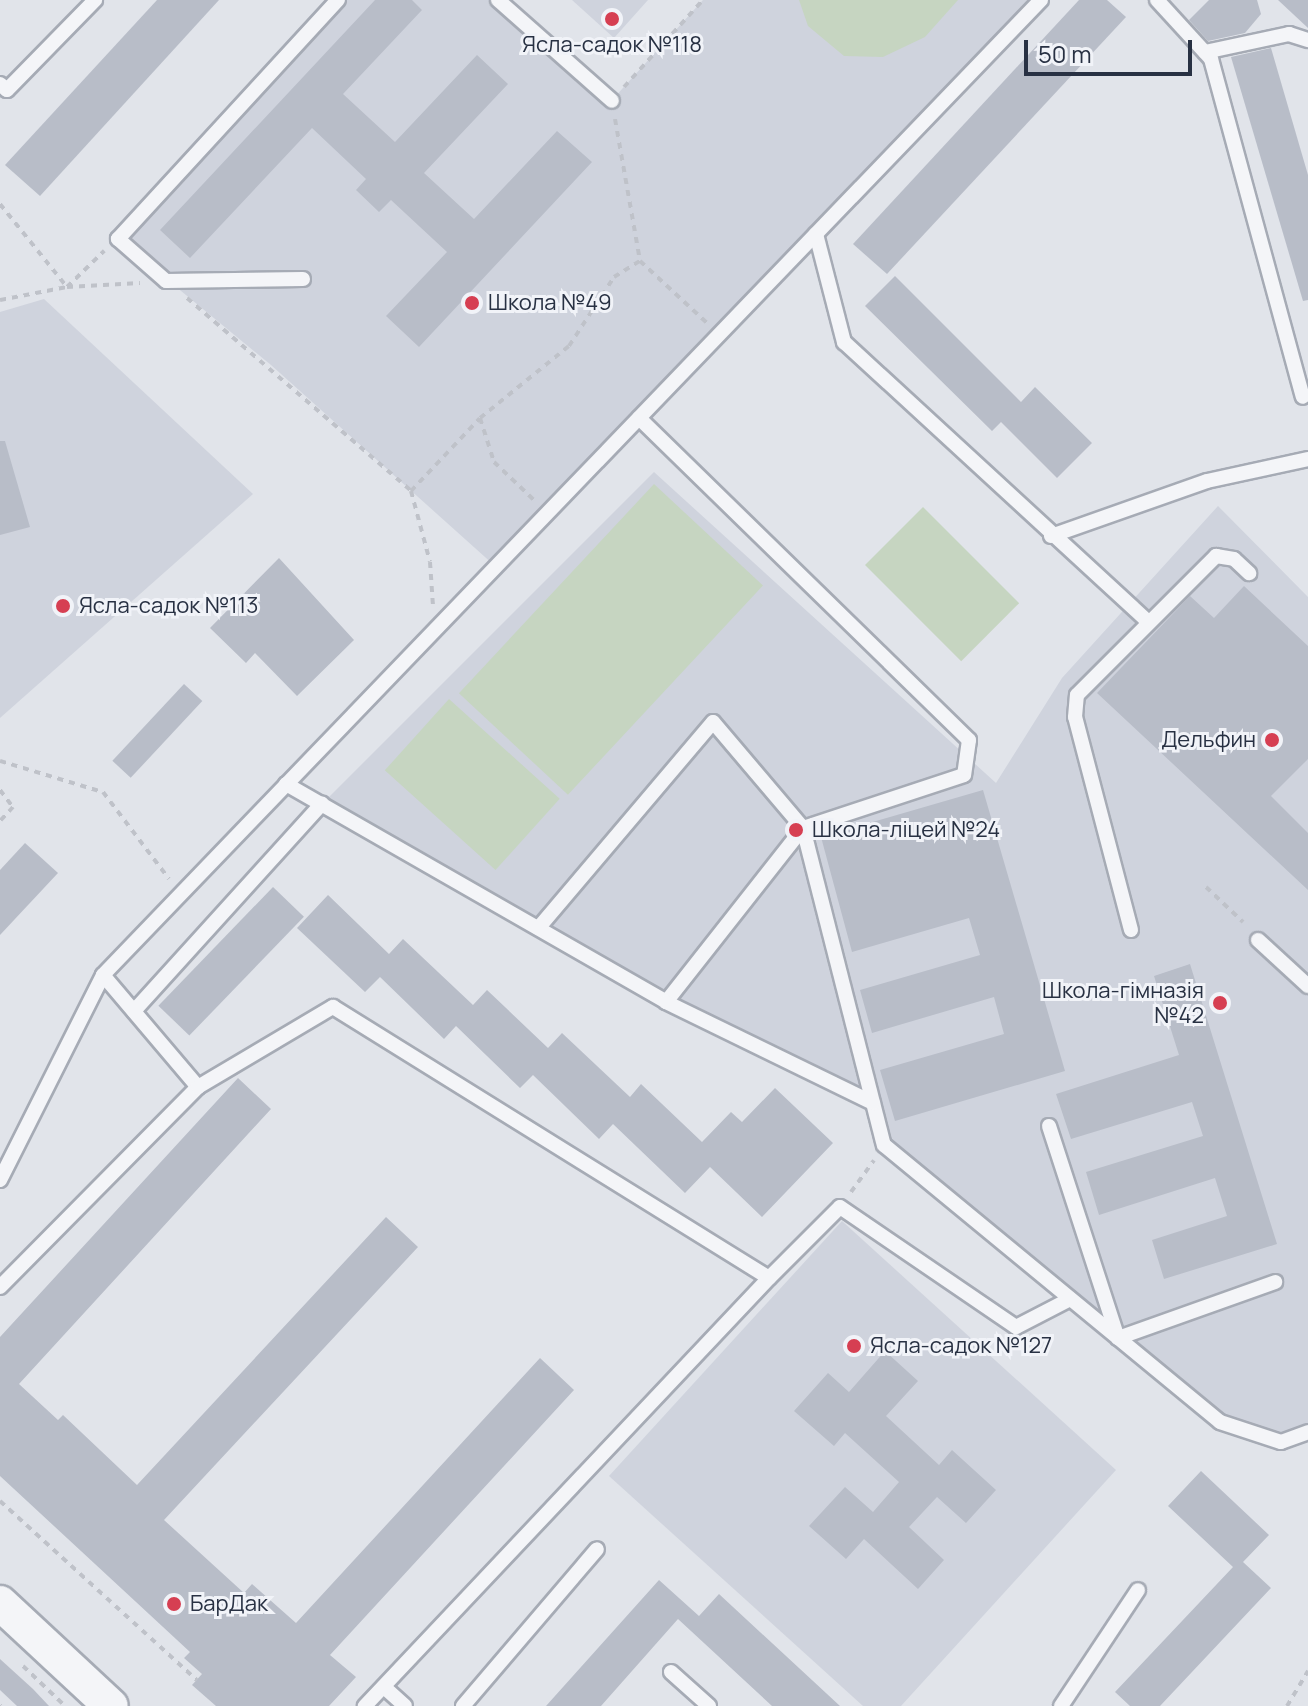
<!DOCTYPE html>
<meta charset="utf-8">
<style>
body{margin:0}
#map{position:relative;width:1308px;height:1706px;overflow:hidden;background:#e1e4ea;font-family:Manrope,sans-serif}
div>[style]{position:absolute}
.built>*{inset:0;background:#cfd3dd}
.green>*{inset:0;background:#c6d5c1;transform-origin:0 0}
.building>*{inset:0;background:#b8bdc8;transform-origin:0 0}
.path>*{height:4px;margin-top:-2px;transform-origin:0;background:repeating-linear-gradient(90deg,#bfc2c9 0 6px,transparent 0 12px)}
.roads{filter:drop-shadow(2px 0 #a6abb5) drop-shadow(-2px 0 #a6abb5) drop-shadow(0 2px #a6abb5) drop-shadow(0 -2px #a6abb5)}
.service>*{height:14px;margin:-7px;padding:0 7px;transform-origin:7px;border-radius:7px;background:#f4f5f8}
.tertiary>*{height:34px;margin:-17px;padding:0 17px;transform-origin:17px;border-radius:17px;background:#f4f5f8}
.dots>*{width:22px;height:22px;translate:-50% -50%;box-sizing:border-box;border:4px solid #f1f3f8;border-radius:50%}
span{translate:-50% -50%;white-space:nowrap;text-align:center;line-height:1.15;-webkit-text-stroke:6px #f1f3f8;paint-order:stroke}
.poi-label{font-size:22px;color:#283143}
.left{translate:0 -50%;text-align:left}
.right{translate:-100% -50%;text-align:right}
.scale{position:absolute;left:1024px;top:40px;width:168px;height:36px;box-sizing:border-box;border:4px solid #283143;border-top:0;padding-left:10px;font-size:24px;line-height:28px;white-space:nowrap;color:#283143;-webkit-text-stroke:6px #f1f3f8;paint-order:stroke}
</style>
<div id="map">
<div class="built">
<div style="clip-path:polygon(338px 0,498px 0,612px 100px,703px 0,1041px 0,495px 566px,271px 365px,118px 239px)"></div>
<div style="clip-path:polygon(572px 0,648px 0,614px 38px)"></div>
<div style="clip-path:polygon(44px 299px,253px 494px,0 718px,0 312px)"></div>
<div style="clip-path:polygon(654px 472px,996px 783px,1062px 678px,1218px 506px,1308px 597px,1308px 1432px,1281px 1442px,1220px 1422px,884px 1145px,873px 1103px,666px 1002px,322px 804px)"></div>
<div style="clip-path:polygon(842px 1221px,1116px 1470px,901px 1706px,863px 1706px,609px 1476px)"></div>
</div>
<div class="green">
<div style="clip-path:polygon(799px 0,958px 0,925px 37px,883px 57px,844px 56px,808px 26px)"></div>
<div style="left:654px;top:484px;width:149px;height:286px;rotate:43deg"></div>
<div style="left:923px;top:507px;width:136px;height:82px;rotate:45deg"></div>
<div style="left:449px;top:699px;width:149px;height:96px;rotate:42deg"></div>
</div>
<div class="building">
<div style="clip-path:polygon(157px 0,219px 0,40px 196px,5px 165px)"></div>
<div style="clip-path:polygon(375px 0,412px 0,422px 10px,343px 94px,395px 142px,477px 55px,508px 84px,424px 173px,474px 219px,557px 131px,592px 162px,419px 347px,386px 316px,447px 252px,391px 200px,379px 212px,356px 190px,366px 179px,312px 128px,190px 258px,160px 230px)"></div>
<div style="clip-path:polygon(1079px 0,1107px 0,1126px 17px,887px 274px,853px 244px)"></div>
<div style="clip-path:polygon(1209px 0,1257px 0,1261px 14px,1245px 33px,1208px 41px,1189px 20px)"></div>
<div style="clip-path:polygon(1278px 0,1308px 0,1308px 28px)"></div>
<div style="clip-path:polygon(1271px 48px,1308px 175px,1308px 300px,1303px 301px,1231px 57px)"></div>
<div style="clip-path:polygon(895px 276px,1021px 402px,1035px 387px,1092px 443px,1057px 478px,1001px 422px,992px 431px,865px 306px)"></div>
<div style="clip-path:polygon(0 441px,5px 441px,30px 527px,0 535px)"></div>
<div style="clip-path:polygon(279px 558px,354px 640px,297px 696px,255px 653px,246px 663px,210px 628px)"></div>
<div style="clip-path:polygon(1244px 586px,1308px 646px,1308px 759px,1271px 796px,1308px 833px,1308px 890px,1097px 693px,1190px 596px,1214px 618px)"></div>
<div style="left:184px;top:684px;width:25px;height:105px;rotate:43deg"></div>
<div style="clip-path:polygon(983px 790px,1065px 1071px,895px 1121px,880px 1070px,1004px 1034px,994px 997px,872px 1033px,860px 990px,980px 955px,969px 918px,852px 952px,821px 837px)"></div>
<div style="clip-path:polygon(25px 843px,58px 873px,0 935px,0 870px)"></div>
<div style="left:273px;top:887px;width:43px;height:165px;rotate:44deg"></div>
<div style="clip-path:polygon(328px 895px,389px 954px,403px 939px,473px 1005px,487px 990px,548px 1048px,562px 1033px,630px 1097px,641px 1084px,702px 1142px,731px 1112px,742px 1122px,775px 1088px,833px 1143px,762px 1217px,710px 1167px,685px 1193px,613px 1124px,599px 1139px,533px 1075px,520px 1088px,456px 1026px,444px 1039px,380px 977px,365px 992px,297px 928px)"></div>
<div style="clip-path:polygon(1190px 964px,1277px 1244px,1164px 1279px,1152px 1240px,1227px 1216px,1215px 1178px,1099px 1215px,1086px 1172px,1203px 1136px,1192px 1102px,1071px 1139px,1056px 1094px,1179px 1055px,1154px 976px)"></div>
<div style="clip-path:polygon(238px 1078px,271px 1109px,19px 1384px,58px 1420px,63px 1415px,137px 1485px,386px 1217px,418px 1247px,164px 1520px,244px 1593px,252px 1584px,296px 1623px,540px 1358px,574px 1390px,330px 1655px,356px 1677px,329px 1706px,216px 1706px,192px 1685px,202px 1674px,184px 1658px,190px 1652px,0 1476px,0 1337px)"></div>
<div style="clip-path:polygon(885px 1351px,918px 1381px,886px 1416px,939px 1465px,952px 1450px,996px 1490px,966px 1523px,937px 1497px,909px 1527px,944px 1560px,918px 1589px,864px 1539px,846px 1559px,809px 1526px,845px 1487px,873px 1512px,899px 1482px,845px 1433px,834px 1446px,794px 1411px,828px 1373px,849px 1392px)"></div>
<div style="clip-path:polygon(1201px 1471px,1269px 1535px,1243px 1562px,1271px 1588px,1160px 1706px,1130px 1706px,1115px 1692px,1233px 1567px,1168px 1506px)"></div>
<div style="clip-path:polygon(659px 1580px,699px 1616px,719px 1594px,840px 1706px,772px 1706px,678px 1619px,601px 1706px,546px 1706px)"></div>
<div style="clip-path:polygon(0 1659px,33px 1689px,49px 1706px,17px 1706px,0 1690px)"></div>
</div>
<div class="path">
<div style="left:624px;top:87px;width:118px;rotate:-47.8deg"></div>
<div style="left:615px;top:119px;width:144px;rotate:80deg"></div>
<div style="left:640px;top:261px;width:91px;rotate:42.8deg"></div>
<div style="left:0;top:204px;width:107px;rotate:51.1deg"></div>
<div style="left:67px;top:287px;width:52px;rotate:-44.2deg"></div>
<div style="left:187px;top:298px;width:296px;rotate:40.7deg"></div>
<div style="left:411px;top:491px;width:100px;rotate:-46.6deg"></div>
<div style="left:480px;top:418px;width:114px;rotate:-39deg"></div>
<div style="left:569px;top:346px;width:82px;rotate:-56.9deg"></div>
<div style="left:614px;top:277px;width:31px;rotate:-32deg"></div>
<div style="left:0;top:300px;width:68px;rotate:-11deg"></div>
<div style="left:67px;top:287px;width:73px;rotate:-3.1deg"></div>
<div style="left:480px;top:418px;width:46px;rotate:72.3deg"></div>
<div style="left:494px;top:462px;width:58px;rotate:43.6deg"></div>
<div style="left:411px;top:491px;width:73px;rotate:75deg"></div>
<div style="left:430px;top:562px;width:44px;rotate:86.1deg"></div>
<div style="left:0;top:761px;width:108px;rotate:16.8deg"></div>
<div style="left:103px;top:792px;width:109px;rotate:52.8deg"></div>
<div style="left:0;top:790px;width:21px;rotate:53deg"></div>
<div style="left:13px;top:807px;width:19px;rotate:133deg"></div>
<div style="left:1206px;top:887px;width:51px;rotate:43.4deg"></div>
<div style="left:851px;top:1192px;width:39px;rotate:-54deg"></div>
<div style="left:0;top:1501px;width:266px;rotate:42.3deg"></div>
<div style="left:23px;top:1666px;width:58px;rotate:43.6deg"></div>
<div style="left:0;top:1705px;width:1px;rotate:45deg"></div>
<div style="left:1287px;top:1706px;width:41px;rotate:-59deg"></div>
</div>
<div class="roads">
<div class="service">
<div style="left:498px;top:0;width:152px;rotate:41.5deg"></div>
<div style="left:1157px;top:0;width:80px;rotate:47.5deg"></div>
<div style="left:1211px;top:59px;width:350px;rotate:74.8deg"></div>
<div style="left:1205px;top:52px;width:86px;rotate:-12.1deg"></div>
<div style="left:1289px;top:34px;width:20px;rotate:18deg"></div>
<div style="left:0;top:84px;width:9px;rotate:41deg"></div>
<div style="left:7px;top:90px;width:126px;rotate:-45.6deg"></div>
<div style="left:816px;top:234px;width:112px;rotate:75.5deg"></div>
<div style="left:844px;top:342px;width:413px;rotate:42.6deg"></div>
<div style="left:303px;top:279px;width:137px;rotate:179.2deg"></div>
<div style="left:166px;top:281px;width:64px;rotate:-138.8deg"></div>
<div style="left:118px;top:239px;width:325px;rotate:-47.4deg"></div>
<div style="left:639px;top:418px;width:461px;rotate:44.3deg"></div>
<div style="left:969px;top:740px;width:35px;rotate:98deg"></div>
<div style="left:964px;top:775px;width:169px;rotate:161.8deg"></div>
<div style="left:803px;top:828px;width:327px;rotate:75.7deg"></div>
<div style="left:884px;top:1145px;width:435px;rotate:39.5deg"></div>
<div style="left:1220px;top:1422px;width:64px;rotate:18.2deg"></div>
<div style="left:1281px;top:1442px;width:29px;rotate:-20deg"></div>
<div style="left:1051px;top:536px;width:165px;rotate:-19.4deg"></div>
<div style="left:1207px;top:481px;width:103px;rotate:-12.3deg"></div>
<div style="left:286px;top:784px;width:438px;rotate:29.8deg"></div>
<div style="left:666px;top:1002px;width:221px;rotate:-51.8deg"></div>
<div style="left:803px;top:828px;width:139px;rotate:-130.3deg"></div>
<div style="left:713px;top:722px;width:270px;rotate:130.3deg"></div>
<div style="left:1131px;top:930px;width:220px;rotate:-104.7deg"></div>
<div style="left:1075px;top:717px;width:22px;rotate:-85deg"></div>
<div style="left:1077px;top:695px;width:197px;rotate:-45deg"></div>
<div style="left:1216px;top:556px;width:18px;rotate:9deg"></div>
<div style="left:1234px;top:559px;width:21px;rotate:43deg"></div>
<div style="left:1258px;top:940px;width:68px;rotate:42.6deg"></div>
<div style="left:103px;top:975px;width:147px;rotate:49.7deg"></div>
<div style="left:666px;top:1002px;width:230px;rotate:26deg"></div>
<div style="left:134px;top:1011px;width:280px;rotate:-47.8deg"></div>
<div style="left:1049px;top:1126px;width:223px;rotate:72deg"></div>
<div style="left:1118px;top:1338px;width:167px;rotate:-19.6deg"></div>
<div style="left:0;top:1180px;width:229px;rotate:-63.3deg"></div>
<div style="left:103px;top:975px;width:1353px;rotate:-46.11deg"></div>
<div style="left:769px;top:1278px;width:100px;rotate:-45deg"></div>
<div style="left:840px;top:1207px;width:213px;rotate:34.3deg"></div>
<div style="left:1016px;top:1327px;width:61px;rotate:-27.4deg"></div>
<div style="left:0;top:1287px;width:281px;rotate:-45.3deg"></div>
<div style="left:198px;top:1087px;width:157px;rotate:-30.7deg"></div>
<div style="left:333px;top:1007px;width:513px;rotate:31.86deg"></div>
<div style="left:769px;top:1278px;width:589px;rotate:133.35deg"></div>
<div style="left:671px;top:1672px;width:51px;rotate:41.8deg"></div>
<div style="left:384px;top:1687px;width:28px;rotate:42deg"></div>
<div style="left:463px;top:1706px;width:206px;rotate:-49.5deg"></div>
<div style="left:1061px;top:1706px;width:139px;rotate:-56.4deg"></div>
</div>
<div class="tertiary">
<div style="left:0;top:1603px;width:151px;rotate:42.9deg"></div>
</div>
</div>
<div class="dots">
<div style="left:612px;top:19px;background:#d63f52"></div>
<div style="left:472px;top:303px;background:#d63f52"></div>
<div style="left:63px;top:606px;background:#d63f52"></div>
<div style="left:1272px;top:740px;background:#d63f52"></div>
<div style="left:796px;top:830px;background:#d63f52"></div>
<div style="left:1220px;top:1003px;background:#d63f52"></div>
<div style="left:854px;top:1346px;background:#d63f52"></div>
<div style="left:174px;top:1604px;background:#d63f52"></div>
</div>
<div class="poi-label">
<span style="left:612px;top:45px">Ясла-садок №118</span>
<span class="left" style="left:488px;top:303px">Школа №49</span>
<span class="left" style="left:79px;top:606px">Ясла-садок №113</span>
<span class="right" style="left:1256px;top:740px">Дельфин</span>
<span class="left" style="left:812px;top:830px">Школа-ліцей №24</span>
<span class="right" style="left:1204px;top:1003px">Школа-гімназія<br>№42</span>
<span class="left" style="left:870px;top:1346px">Ясла-садок №127</span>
<span class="left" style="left:190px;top:1604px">БарДак</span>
</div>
<div class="scale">50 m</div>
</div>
